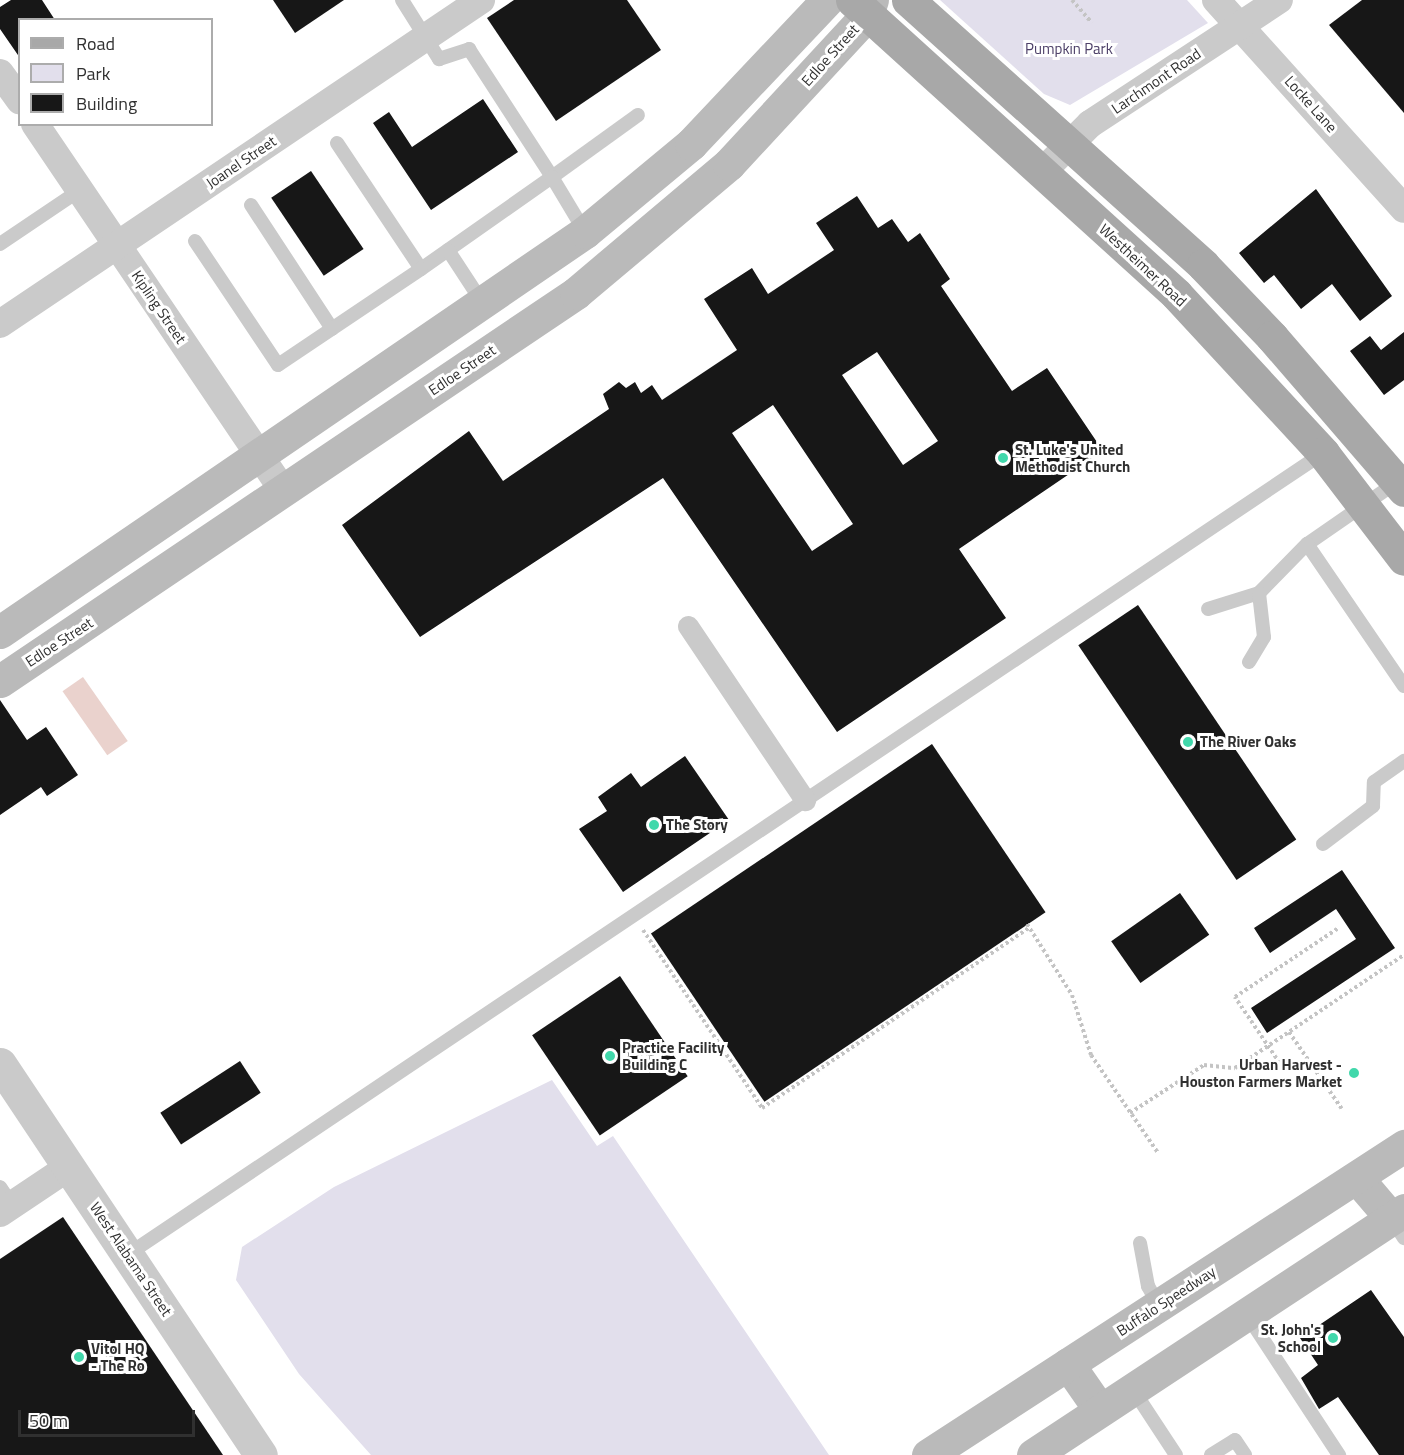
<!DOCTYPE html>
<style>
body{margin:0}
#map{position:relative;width:1404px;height:1455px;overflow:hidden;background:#fff;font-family:"Titillium Web",sans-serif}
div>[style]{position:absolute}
.green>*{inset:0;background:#e2dfec}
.water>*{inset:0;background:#ead2cd;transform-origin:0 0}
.building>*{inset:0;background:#171717;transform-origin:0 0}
.path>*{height:4px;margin-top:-2px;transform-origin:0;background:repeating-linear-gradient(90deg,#c4c4c4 0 3px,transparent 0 6px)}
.service>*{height:14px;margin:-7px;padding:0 7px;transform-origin:7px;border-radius:7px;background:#cacaca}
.pedestrian>*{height:21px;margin:-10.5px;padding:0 10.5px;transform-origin:10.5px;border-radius:10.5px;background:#cacaca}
.minor>*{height:28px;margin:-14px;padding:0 14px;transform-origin:14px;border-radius:14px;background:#cacaca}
.tertiary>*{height:33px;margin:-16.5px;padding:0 16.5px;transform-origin:16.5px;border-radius:16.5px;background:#cacaca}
.secondary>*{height:33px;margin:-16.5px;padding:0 16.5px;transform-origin:16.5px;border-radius:16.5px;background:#bababa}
.primary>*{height:33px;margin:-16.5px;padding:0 16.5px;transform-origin:16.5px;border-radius:16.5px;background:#a8a8a8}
.dots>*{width:16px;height:16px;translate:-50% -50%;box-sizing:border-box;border:3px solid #fff;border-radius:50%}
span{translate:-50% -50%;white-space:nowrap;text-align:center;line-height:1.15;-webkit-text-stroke:6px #fff;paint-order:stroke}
.park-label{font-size:15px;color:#4d4068}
.street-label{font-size:15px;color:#303030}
.poi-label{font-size:15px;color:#303030;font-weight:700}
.left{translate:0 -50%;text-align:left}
.right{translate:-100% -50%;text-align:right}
.legend{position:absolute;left:18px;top:18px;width:195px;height:108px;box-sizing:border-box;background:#fff;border:2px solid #acacac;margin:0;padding:8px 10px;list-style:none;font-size:18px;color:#303030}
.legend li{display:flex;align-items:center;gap:12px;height:30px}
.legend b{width:30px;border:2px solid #acacac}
.scale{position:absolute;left:18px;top:1410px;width:177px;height:27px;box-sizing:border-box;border:3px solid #303030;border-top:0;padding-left:8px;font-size:18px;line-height:21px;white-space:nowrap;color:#303030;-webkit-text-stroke:4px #fff;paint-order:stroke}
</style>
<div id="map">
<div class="green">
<div style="clip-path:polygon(940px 0,1187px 0,1208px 23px,1070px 105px,1044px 94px)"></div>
<div style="clip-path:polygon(552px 1080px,597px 1146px,613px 1136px,829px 1455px,371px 1455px,299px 1374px,236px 1280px,242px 1247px,334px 1187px)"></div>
</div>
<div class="water">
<div style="left:83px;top:677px;width:78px;height:25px;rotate:55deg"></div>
</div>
<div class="building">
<div style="clip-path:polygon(11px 0,42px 0,55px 20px,20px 20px,20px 58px,0 29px,0 7px)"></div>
<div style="clip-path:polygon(273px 0,344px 0,295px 33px)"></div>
<div style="clip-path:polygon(514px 0,627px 0,661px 50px,556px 121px,487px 18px)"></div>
<div style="clip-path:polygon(1362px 0,1404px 0,1404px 113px,1329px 25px)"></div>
<div style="clip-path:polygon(483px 99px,518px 152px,431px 210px,373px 123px,389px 112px,412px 147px)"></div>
<div style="left:311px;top:171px;width:94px;height:48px;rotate:56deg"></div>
<div style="clip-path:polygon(1316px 189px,1392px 296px,1360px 321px,1332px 284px,1301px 309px,1274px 275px,1264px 283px,1239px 253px)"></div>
<div style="clip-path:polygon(evenodd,857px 196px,878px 228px,892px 219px,908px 242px,920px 233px,950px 279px,941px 286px,1012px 391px,1047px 368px,1103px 451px,959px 549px,1006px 618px,837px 732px,663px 478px,420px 637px,342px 525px,469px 431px,503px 481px,609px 409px,603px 394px,619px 382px,626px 388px,635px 382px,641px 393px,652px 385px,662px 400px,737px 350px,704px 299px,752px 268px,768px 294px,834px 250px,816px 223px,857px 196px,877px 352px,938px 441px,903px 465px,842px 375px,877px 352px,857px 196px,773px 405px,853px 524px,812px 551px,732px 433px,773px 405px)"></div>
<div style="clip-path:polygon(1404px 332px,1404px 380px,1384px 395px,1350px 351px,1370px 336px,1381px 350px)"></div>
<div style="left:1138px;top:605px;width:283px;height:72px;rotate:56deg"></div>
<div style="clip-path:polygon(0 700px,27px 740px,46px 727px,78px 775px,47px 796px,41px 787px,0 815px)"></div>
<div style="left:932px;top:744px;width:203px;height:339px;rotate:56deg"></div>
<div style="clip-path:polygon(685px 756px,729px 820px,623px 892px,579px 829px,607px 811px,598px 797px,631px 773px,641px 787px)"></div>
<div style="clip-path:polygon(1342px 870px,1395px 948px,1267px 1033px,1251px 1008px,1356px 939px,1336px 909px,1270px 953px,1254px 928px)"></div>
<div style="left:1180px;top:893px;width:51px;height:84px;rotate:55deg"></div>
<div style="left:620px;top:976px;width:121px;height:106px;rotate:56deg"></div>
<div style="left:240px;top:1061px;width:38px;height:95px;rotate:57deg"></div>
<div style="clip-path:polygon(63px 1217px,223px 1455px,0 1455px,0 1259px)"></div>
<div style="clip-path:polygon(1371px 1290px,1404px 1337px,1404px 1455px,1379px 1455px,1338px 1397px,1319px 1409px,1301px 1378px,1318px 1365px,1300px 1338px)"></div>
</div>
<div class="path">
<div style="left:1072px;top:0;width:30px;rotate:49deg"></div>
<div style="left:1027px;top:924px;width:84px;rotate:57.6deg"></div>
<div style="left:1072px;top:995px;width:63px;rotate:72.4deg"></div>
<div style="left:1091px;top:1055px;width:119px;rotate:55.6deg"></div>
<div style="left:643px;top:930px;width:214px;rotate:56.2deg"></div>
<div style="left:762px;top:1108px;width:322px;rotate:-34deg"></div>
<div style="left:1289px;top:1032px;width:93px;rotate:55.5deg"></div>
<div style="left:1283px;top:1068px;width:86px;rotate:-124.1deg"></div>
<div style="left:1235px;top:997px;width:123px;rotate:-33.7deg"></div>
<div style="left:1130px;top:1113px;width:88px;rotate:-33deg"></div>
<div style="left:1204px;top:1065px;width:31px;rotate:6deg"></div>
<div style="left:1235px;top:1068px;width:203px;rotate:-33.8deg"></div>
</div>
<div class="service">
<div style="left:402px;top:0;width:70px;rotate:57.9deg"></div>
<div style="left:439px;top:59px;width:32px;rotate:-18deg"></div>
<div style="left:469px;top:49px;width:153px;rotate:57deg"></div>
<div style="left:552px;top:177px;width:106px;rotate:-35.8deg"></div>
<div style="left:337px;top:143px;width:151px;rotate:56.3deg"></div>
<div style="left:421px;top:269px;width:160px;rotate:-35.1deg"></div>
<div style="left:552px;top:177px;width:64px;rotate:59deg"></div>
<div style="left:251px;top:205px;width:148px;rotate:56.8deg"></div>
<div style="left:195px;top:241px;width:149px;rotate:56.2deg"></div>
<div style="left:278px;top:365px;width:172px;rotate:-33.9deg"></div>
<div style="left:0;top:244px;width:97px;rotate:-34deg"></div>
<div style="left:448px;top:250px;width:62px;rotate:56.8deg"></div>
<div style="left:1397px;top:482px;width:109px;rotate:145.4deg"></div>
<div style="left:1307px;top:544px;width:172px;rotate:55.7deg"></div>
<div style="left:1208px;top:609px;width:53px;rotate:-17.4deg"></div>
<div style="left:1259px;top:593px;width:69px;rotate:-45.6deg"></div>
<div style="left:1249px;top:662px;width:29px;rotate:-59deg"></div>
<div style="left:1264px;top:637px;width:44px;rotate:-96.5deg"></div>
<div style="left:1323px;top:844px;width:63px;rotate:-37.2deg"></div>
<div style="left:1373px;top:806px;width:24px;rotate:-88deg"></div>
<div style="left:1374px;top:782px;width:37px;rotate:-35deg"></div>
<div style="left:0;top:1187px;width:22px;rotate:56deg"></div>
<div style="left:1391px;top:1218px;width:24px;rotate:57deg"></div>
<div style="left:1140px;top:1243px;width:44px;rotate:79.5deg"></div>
<div style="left:1148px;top:1286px;width:23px;rotate:61deg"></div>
<div style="left:127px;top:1255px;width:1440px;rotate:-33.84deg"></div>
<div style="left:1247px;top:1315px;width:168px;rotate:56.7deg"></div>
<div style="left:1132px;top:1388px;width:80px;rotate:56.7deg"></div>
<div style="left:1211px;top:1455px;width:28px;rotate:-32deg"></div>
<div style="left:1235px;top:1440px;width:18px;rotate:56deg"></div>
</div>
<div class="pedestrian">
<div style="left:688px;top:626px;width:210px;rotate:56.1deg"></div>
</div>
<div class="minor">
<div style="left:1216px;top:0;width:281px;rotate:48deg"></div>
<div style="left:0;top:73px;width:34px;rotate:54deg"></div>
<div style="left:35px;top:124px;width:441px;rotate:55.9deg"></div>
<div style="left:1042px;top:172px;width:68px;rotate:-45deg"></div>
<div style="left:1090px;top:124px;width:226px;rotate:-33.3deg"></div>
<div style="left:0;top:324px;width:580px;rotate:-33.96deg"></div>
<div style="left:0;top:1213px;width:83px;rotate:-33.7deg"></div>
</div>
<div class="tertiary">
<div style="left:0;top:1064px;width:470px;rotate:56.3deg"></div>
</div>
<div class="secondary">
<div style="left:0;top:632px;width:709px;rotate:-34.36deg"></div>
<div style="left:585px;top:232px;width:138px;rotate:-39.7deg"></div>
<div style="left:691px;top:144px;width:198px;rotate:-46.6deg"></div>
<div style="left:0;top:681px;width:694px;rotate:-33.96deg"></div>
<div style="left:576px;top:293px;width:200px;rotate:-40.1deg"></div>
<div style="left:729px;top:164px;width:203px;rotate:-47.2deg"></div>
<div style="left:867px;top:15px;width:16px;rotate:-72deg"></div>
<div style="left:1357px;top:1178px;width:52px;rotate:49.6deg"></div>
<div style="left:1068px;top:1364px;width:56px;rotate:55.2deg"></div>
<div style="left:928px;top:1455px;width:568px;rotate:-32.99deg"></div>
<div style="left:1033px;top:1455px;width:445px;rotate:-33.4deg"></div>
</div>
<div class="primary">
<div style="left:852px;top:0;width:438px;rotate:42.2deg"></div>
<div style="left:1176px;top:294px;width:217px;rotate:47.2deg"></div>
<div style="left:1323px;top:453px;width:133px;rotate:52.6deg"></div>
<div style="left:908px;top:0;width:397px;rotate:41.9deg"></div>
<div style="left:1203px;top:265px;width:100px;rotate:46.2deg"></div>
<div style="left:1272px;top:337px;width:202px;rotate:49.2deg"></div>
</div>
<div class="dots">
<div style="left:1003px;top:458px;background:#41d8ab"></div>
<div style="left:1188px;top:742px;background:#41d8ab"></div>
<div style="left:654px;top:825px;background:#41d8ab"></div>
<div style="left:610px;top:1056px;background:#41d8ab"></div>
<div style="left:1354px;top:1073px;background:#41d8ab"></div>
<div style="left:1333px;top:1338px;background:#41d8ab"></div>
<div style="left:79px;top:1357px;background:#41d8ab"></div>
</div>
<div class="park-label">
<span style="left:1069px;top:49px">Pumpkin Park</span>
</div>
<div class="street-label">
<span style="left:830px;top:55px;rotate:-48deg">Edloe Street</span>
<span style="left:1156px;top:81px;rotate:-34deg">Larchmont Road</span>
<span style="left:1311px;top:104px;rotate:48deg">Locke Lane</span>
<span style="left:241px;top:162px;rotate:-34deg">Joanel Street</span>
<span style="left:1143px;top:265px;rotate:43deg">Westheimer Road</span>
<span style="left:159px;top:307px;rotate:56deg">Kipling Street</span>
<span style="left:462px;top:370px;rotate:-34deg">Edloe Street</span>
<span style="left:59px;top:642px;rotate:-33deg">Edloe Street</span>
<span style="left:131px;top:1259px;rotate:56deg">West Alabama Street</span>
<span style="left:1166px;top:1301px;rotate:-33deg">Buffalo Speedway</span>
</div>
<div class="poi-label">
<span class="left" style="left:1015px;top:458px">St. Luke's United<br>Methodist Church</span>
<span class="left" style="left:1200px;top:742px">The River Oaks</span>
<span class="left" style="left:666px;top:825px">The Story</span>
<span class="left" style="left:622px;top:1056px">Practice Facility<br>Building C</span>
<span class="right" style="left:1342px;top:1073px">Urban Harvest -<br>Houston Farmers Market</span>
<span class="right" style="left:1321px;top:1338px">St. John's<br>School</span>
<span class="left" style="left:91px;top:1357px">Vitol HQ<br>- The Ro</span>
</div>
<ul class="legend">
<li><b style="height:8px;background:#a8a8a8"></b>Road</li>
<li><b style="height:16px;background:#e2dfec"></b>Park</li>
<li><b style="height:16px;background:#171717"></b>Building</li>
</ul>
<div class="scale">50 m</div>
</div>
